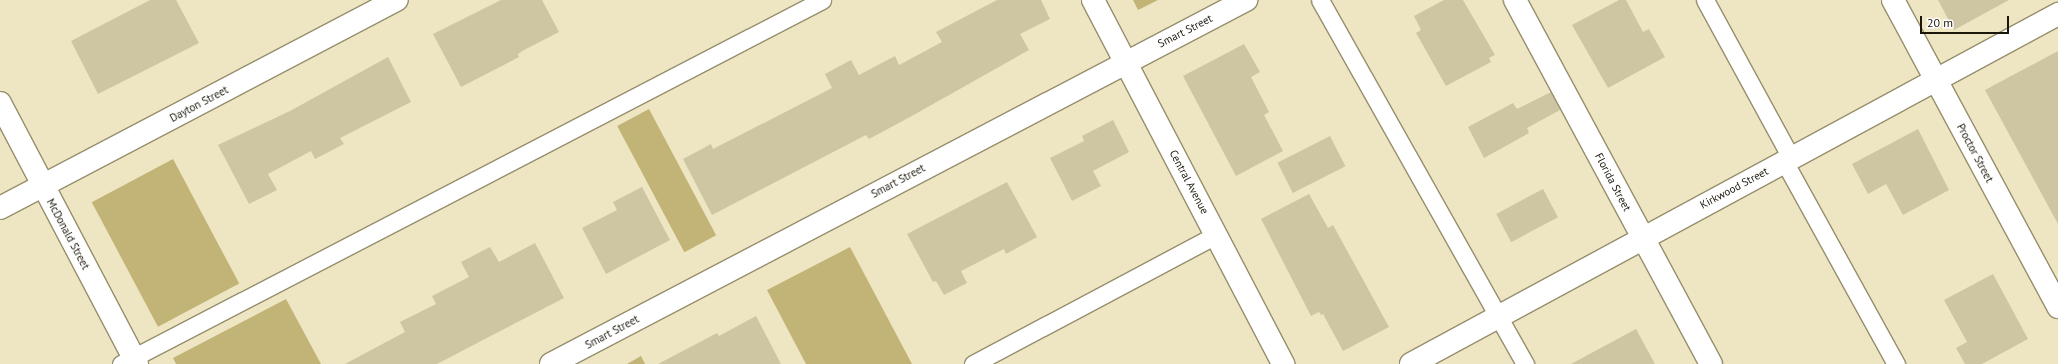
<!DOCTYPE html>
<style>
body{margin:0}
#map{position:relative;width:2058px;height:364px;overflow:hidden;background:#eee6c2;font-family:"PT Sans",sans-serif}
div>[style]{position:absolute}
.green>*{inset:0;background:#c2b377;transform-origin:0 0}
.building>*{inset:0;background:#cec5a3;transform-origin:0 0}
.roads{filter:drop-shadow(1px 0 #968e6d) drop-shadow(-1px 0 #968e6d) drop-shadow(0 1px #968e6d) drop-shadow(0 -1px #968e6d)}
.service>*{height:17px;margin:-8.5px;padding:0 8.5px;transform-origin:8.5px;border-radius:8.5px;background:#fff}
.minor>*{height:22px;margin:-11px;padding:0 11px;transform-origin:11px;border-radius:11px;background:#fff}
span{translate:-50% -50%;white-space:nowrap;text-align:center;line-height:1.15;-webkit-text-stroke:4px #fff;paint-order:stroke}
.street-label{font-size:11px;color:#1a170a}
.scale{position:absolute;left:1920px;top:16px;width:89px;height:18px;box-sizing:border-box;border:2px solid #1a170a;border-top:0;padding-left:5px;font-size:12px;line-height:14px;white-space:nowrap;color:#1a170a;-webkit-text-stroke:3px #fff;paint-order:stroke}
</style>
<div id="map">
<div class="green">
<div style="clip-path:polygon(1133px 0,1158px 0,1138px 10px)"></div>
<div style="left:649px;top:109px;width:143px;height:36px;rotate:62deg"></div>
<div style="left:173px;top:159px;width:141px;height:92px;rotate:62deg"></div>
<div style="clip-path:polygon(850px 247px,912px 364px,806px 364px,767px 290px)"></div>
<div style="clip-path:polygon(286px 299px,321px 364px,176px 364px,173px 358px)"></div>
<div style="clip-path:polygon(641px 356px,645px 364px,627px 364px)"></div>
</div>
<div class="building">
<div style="clip-path:polygon(150px 0,176px 0,199px 43px,98px 94px,71px 41px)"></div>
<div style="clip-path:polygon(501px 0,542px 0,559px 32px,524px 50px,518px 54px,519px 57px,461px 87px,433px 34px)"></div>
<div style="clip-path:polygon(997px 0,1041px 0,1050px 19px,1020px 34px,1029px 50px,910px 117px,869px 139px,866px 135px,712px 215px,683px 159px,711px 144px,713px 149px,832px 88px,825px 74px,851px 60px,859px 75px,895px 56px,899px 65px,942px 42px,936px 32px)"></div>
<div style="clip-path:polygon(1444px 0,1463px 0,1495px 55px,1489px 58px,1491px 62px,1446px 86px,1416px 33px,1421px 30px,1414px 16px)"></div>
<div style="clip-path:polygon(1619px 0,1626px 0,1643px 32px,1649px 29px,1665px 57px,1608px 88px,1572px 25px)"></div>
<div style="clip-path:polygon(1938px 0,2009px 0,1954px 30px)"></div>
<div style="clip-path:polygon(1244px 44px,1260px 72px,1251px 77px,1269px 112px,1264px 115px,1283px 151px,1236px 176px,1183px 76px)"></div>
<div style="clip-path:polygon(2058px 51px,2058px 224px,1985px 90px)"></div>
<div style="clip-path:polygon(388px 57px,411px 102px,340px 138px,344px 144px,315px 159px,311px 151px,268px 174px,277px 190px,249px 204px,218px 145px,290px 111px)"></div>
<div style="clip-path:polygon(1551px 92px,1560px 110px,1527px 128px,1529px 133px,1484px 158px,1468px 127px,1513px 103px,1517px 109px)"></div>
<div style="clip-path:polygon(1113px 120px,1129px 152px,1093px 171px,1101px 186px,1072px 201px,1050px 158px,1084px 141px,1082px 136px)"></div>
<div style="clip-path:polygon(1918px 129px,1949px 190px,1903px 215px,1886px 184px,1868px 194px,1852px 164px)"></div>
<div style="left:1330px;top:136px;width:34px;height:59px;rotate:63deg"></div>
<div style="clip-path:polygon(1007px 182px,1037px 237px,1006px 254px,1004px 249px,961px 271px,967px 283px,944px 295px,936px 281px,933px 282px,907px 234px)"></div>
<div style="clip-path:polygon(642px 187px,670px 240px,606px 274px,582px 228px,617px 210px,613px 202px)"></div>
<div style="left:1543px;top:189px;width:32px;height:53px;rotate:62deg"></div>
<div style="clip-path:polygon(1309px 194px,1328px 228px,1333px 225px,1389px 327px,1343px 351px,1323px 314px,1321px 315px,1319px 312px,1311px 316px,1261px 219px)"></div>
<div style="clip-path:polygon(535px 243px,564px 298px,437px 364px,345px 364px,405px 332px,400px 322px,436px 304px,432px 296px,469px 277px,461px 262px,490px 247px,499px 262px)"></div>
<div style="clip-path:polygon(1993px 274px,2028px 339px,1982px 364px,1965px 364px,1956px 348px,1967px 342px,1944px 300px)"></div>
<div style="clip-path:polygon(756px 316px,781px 364px,658px 364px,717px 333px,719px 336px)"></div>
<div style="clip-path:polygon(1636px 329px,1655px 364px,1571px 364px)"></div>
</div>
<div class="roads">
<div class="service">
<div style="left:1320px;top:0;width:418px;rotate:60.6deg"></div>
<div style="left:1705px;top:0;width:180px;rotate:61.4deg"></div>
<div style="left:1784px;top:161px;width:232px;rotate:61.1deg"></div>
<div style="left:121px;top:364px;width:790px;rotate:-27.44deg"></div>
<div style="left:973px;top:364px;width:275px;rotate:-28deg"></div>
</div>
<div class="minor">
<div style="left:1093px;top:0;width:411px;rotate:62.4deg"></div>
<div style="left:1515px;top:0;width:413px;rotate:61.7deg"></div>
<div style="left:1893px;top:0;width:349px;rotate:61.7deg"></div>
<div style="left:0;top:103px;width:295px;rotate:62.3deg"></div>
<div style="left:0;top:208px;width:448px;rotate:-27.7deg"></div>
<div style="left:551px;top:364px;width:785px;rotate:-27.64deg"></div>
<div style="left:1411px;top:364px;width:736px;rotate:-28.41deg"></div>
</div>
</div>
<div class="street-label">
<span style="left:1185px;top:31px;rotate:-27deg">Smart Street</span>
<span style="left:199px;top:104px;rotate:-28deg">Dayton Street</span>
<span style="left:1975px;top:153px;rotate:62deg">Proctor Street</span>
<span style="left:898px;top:181px;rotate:-28deg">Smart Street</span>
<span style="left:1189px;top:182px;rotate:62deg">Central Avenue</span>
<span style="left:1613px;top:182px;rotate:62deg">Florida Street</span>
<span style="left:1734px;top:188px;rotate:-28deg">Kirkwood Street</span>
<span style="left:68px;top:234px;rotate:62deg">McDonald Street</span>
<span style="left:612px;top:332px;rotate:-28deg">Smart Street</span>
</div>
<div class="scale">20 m</div>
</div>
